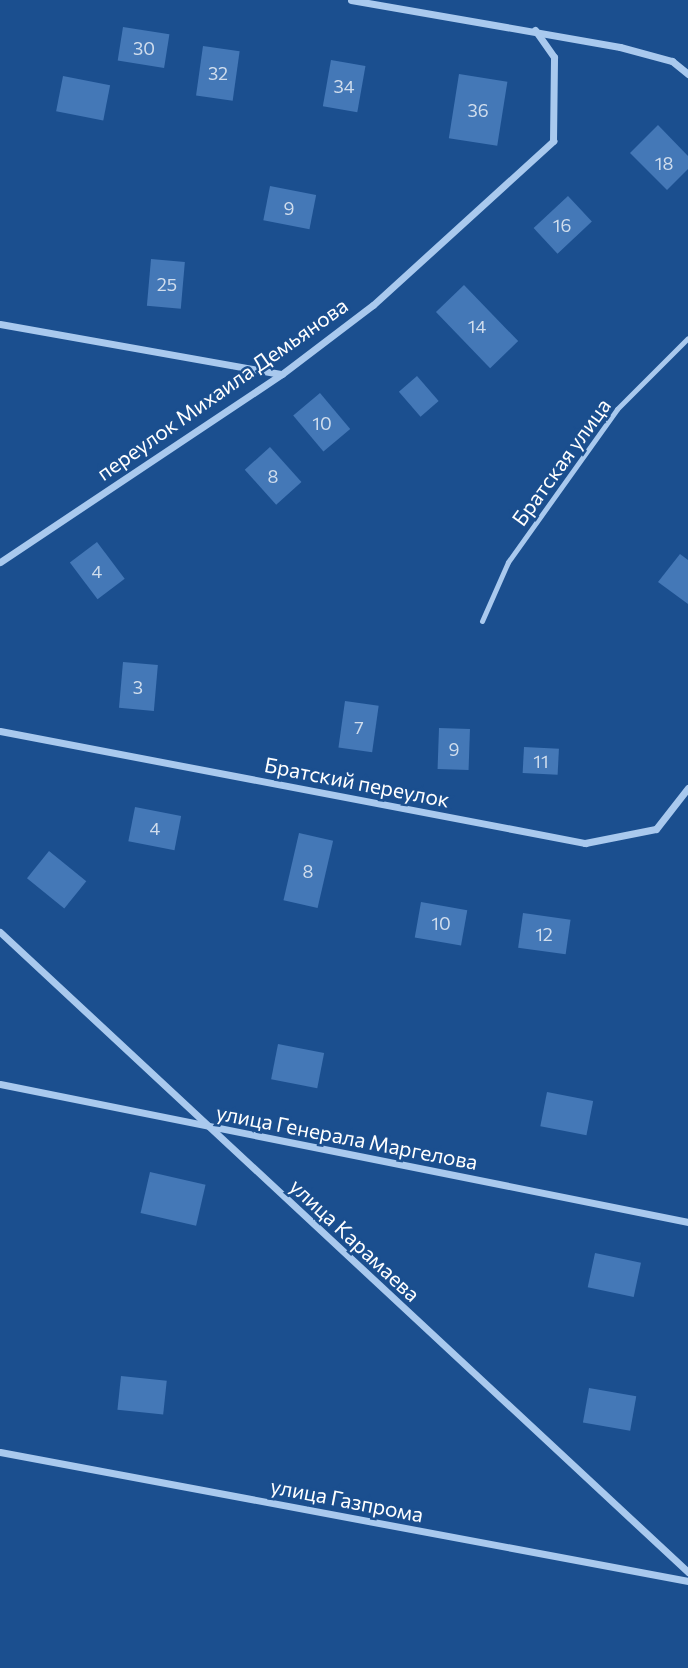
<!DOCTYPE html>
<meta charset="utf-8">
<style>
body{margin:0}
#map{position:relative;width:688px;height:1668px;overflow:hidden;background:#1b4f8f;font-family:Commissioner,sans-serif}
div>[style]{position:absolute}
.building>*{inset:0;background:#4478b7;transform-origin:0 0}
.service>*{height:5px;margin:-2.5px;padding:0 2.5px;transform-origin:2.5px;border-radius:2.5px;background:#a9c9ee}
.minor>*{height:7px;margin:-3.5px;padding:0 3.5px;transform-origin:3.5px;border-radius:3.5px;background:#a9c9ee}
span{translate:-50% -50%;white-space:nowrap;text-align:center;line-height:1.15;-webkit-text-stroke:5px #1b4f8f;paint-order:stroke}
.number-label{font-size:18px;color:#d0dded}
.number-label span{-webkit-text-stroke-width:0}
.street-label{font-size:21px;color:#fff}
</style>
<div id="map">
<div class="building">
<div style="left:123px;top:27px;width:47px;height:34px;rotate:9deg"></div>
<div style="left:203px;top:46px;width:37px;height:50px;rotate:8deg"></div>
<div style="left:331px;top:60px;width:35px;height:47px;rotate:10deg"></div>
<div style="left:459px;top:74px;width:49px;height:65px;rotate:9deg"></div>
<div style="left:63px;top:76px;width:48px;height:36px;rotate:11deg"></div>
<div style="clip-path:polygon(658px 125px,688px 156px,688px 169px,667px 190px,630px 153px)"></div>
<div style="left:270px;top:186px;width:47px;height:35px;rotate:11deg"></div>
<div style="left:568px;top:196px;width:35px;height:47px;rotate:47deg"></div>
<div style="left:151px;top:259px;width:34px;height:47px;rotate:5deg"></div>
<div style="left:464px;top:285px;width:78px;height:39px;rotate:46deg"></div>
<div style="left:417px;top:376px;width:33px;height:24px;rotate:49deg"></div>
<div style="left:320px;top:393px;width:47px;height:35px;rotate:50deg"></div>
<div style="left:270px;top:447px;width:47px;height:34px;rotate:48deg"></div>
<div style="left:97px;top:542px;width:46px;height:34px;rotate:53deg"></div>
<div style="clip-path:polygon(680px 554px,688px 560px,688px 604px,658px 582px)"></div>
<div style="left:123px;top:662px;width:35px;height:46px;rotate:5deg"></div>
<div style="left:345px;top:701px;width:34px;height:47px;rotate:8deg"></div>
<div style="left:439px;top:728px;width:31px;height:41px;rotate:2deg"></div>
<div style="left:524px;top:747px;width:35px;height:26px;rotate:3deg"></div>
<div style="left:135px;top:807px;width:47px;height:35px;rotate:11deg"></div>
<div style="left:299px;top:833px;width:35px;height:69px;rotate:13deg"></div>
<div style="left:49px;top:851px;width:48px;height:35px;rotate:39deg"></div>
<div style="left:421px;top:902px;width:47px;height:36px;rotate:10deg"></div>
<div style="left:523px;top:913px;width:48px;height:35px;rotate:8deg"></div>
<div style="left:278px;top:1044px;width:47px;height:36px;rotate:11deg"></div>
<div style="left:547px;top:1092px;width:47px;height:35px;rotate:11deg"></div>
<div style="left:150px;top:1172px;width:57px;height:42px;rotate:13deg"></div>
<div style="left:595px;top:1253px;width:47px;height:35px;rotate:12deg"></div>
<div style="left:121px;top:1376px;width:46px;height:34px;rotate:6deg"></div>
<div style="left:589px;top:1388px;width:48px;height:35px;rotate:10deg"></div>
</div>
<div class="service">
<div style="left:482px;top:621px;width:64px;rotate:-66.2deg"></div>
<div style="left:508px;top:562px;width:188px;rotate:-54.5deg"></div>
<div style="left:617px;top:409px;width:100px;rotate:-45deg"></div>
</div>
<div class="minor">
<div style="left:351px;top:0;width:273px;rotate:9.9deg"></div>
<div style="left:620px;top:47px;width:54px;rotate:15.1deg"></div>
<div style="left:672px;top:61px;width:21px;rotate:39deg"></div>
<div style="left:0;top:324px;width:285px;rotate:10.1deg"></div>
<div style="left:0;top:562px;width:339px;rotate:-33.7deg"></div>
<div style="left:282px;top:374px;width:114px;rotate:-37.2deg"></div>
<div style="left:373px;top:305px;width:244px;rotate:-42.3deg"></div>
<div style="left:553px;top:141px;width:84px;rotate:-89.3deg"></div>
<div style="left:554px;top:57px;width:33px;rotate:-125deg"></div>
<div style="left:0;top:731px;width:596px;rotate:10.84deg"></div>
<div style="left:585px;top:843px;width:72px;rotate:-11.2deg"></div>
<div style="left:656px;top:829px;width:52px;rotate:-52deg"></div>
<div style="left:0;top:932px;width:940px;rotate:42.93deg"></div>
<div style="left:0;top:1084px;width:702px;rotate:11.34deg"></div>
<div style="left:0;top:1452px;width:700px;rotate:10.62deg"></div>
</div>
<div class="number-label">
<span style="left:144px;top:48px">30</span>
<span style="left:218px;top:73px">32</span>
<span style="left:344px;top:86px">34</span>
<span style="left:478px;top:110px">36</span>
<span style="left:664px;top:163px">18</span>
<span style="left:289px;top:208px">9</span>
<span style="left:562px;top:225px">16</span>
<span style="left:167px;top:284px">25</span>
<span style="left:477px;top:326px">14</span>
<span style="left:322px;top:423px">10</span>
<span style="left:273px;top:476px">8</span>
<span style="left:97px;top:571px">4</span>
<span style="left:138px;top:687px">3</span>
<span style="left:359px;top:727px">7</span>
<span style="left:454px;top:749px">9</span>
<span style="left:541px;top:761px">11</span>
<span style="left:155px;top:828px">4</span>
<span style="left:308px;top:871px">8</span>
<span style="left:441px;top:923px">10</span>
<span style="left:544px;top:934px">12</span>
</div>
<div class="street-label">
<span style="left:222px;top:389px;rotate:-35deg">переулок Михаила Демьянова</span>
<span style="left:561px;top:462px;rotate:-54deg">Братская улица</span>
<span style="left:357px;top:782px;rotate:11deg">Братский переулок</span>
<span style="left:347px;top:1137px;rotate:11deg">улица Генерала Маргелова</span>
<span style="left:355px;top:1240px;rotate:43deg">улица Карамаева</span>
<span style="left:347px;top:1500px;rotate:11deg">улица Газпрома</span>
</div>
</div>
